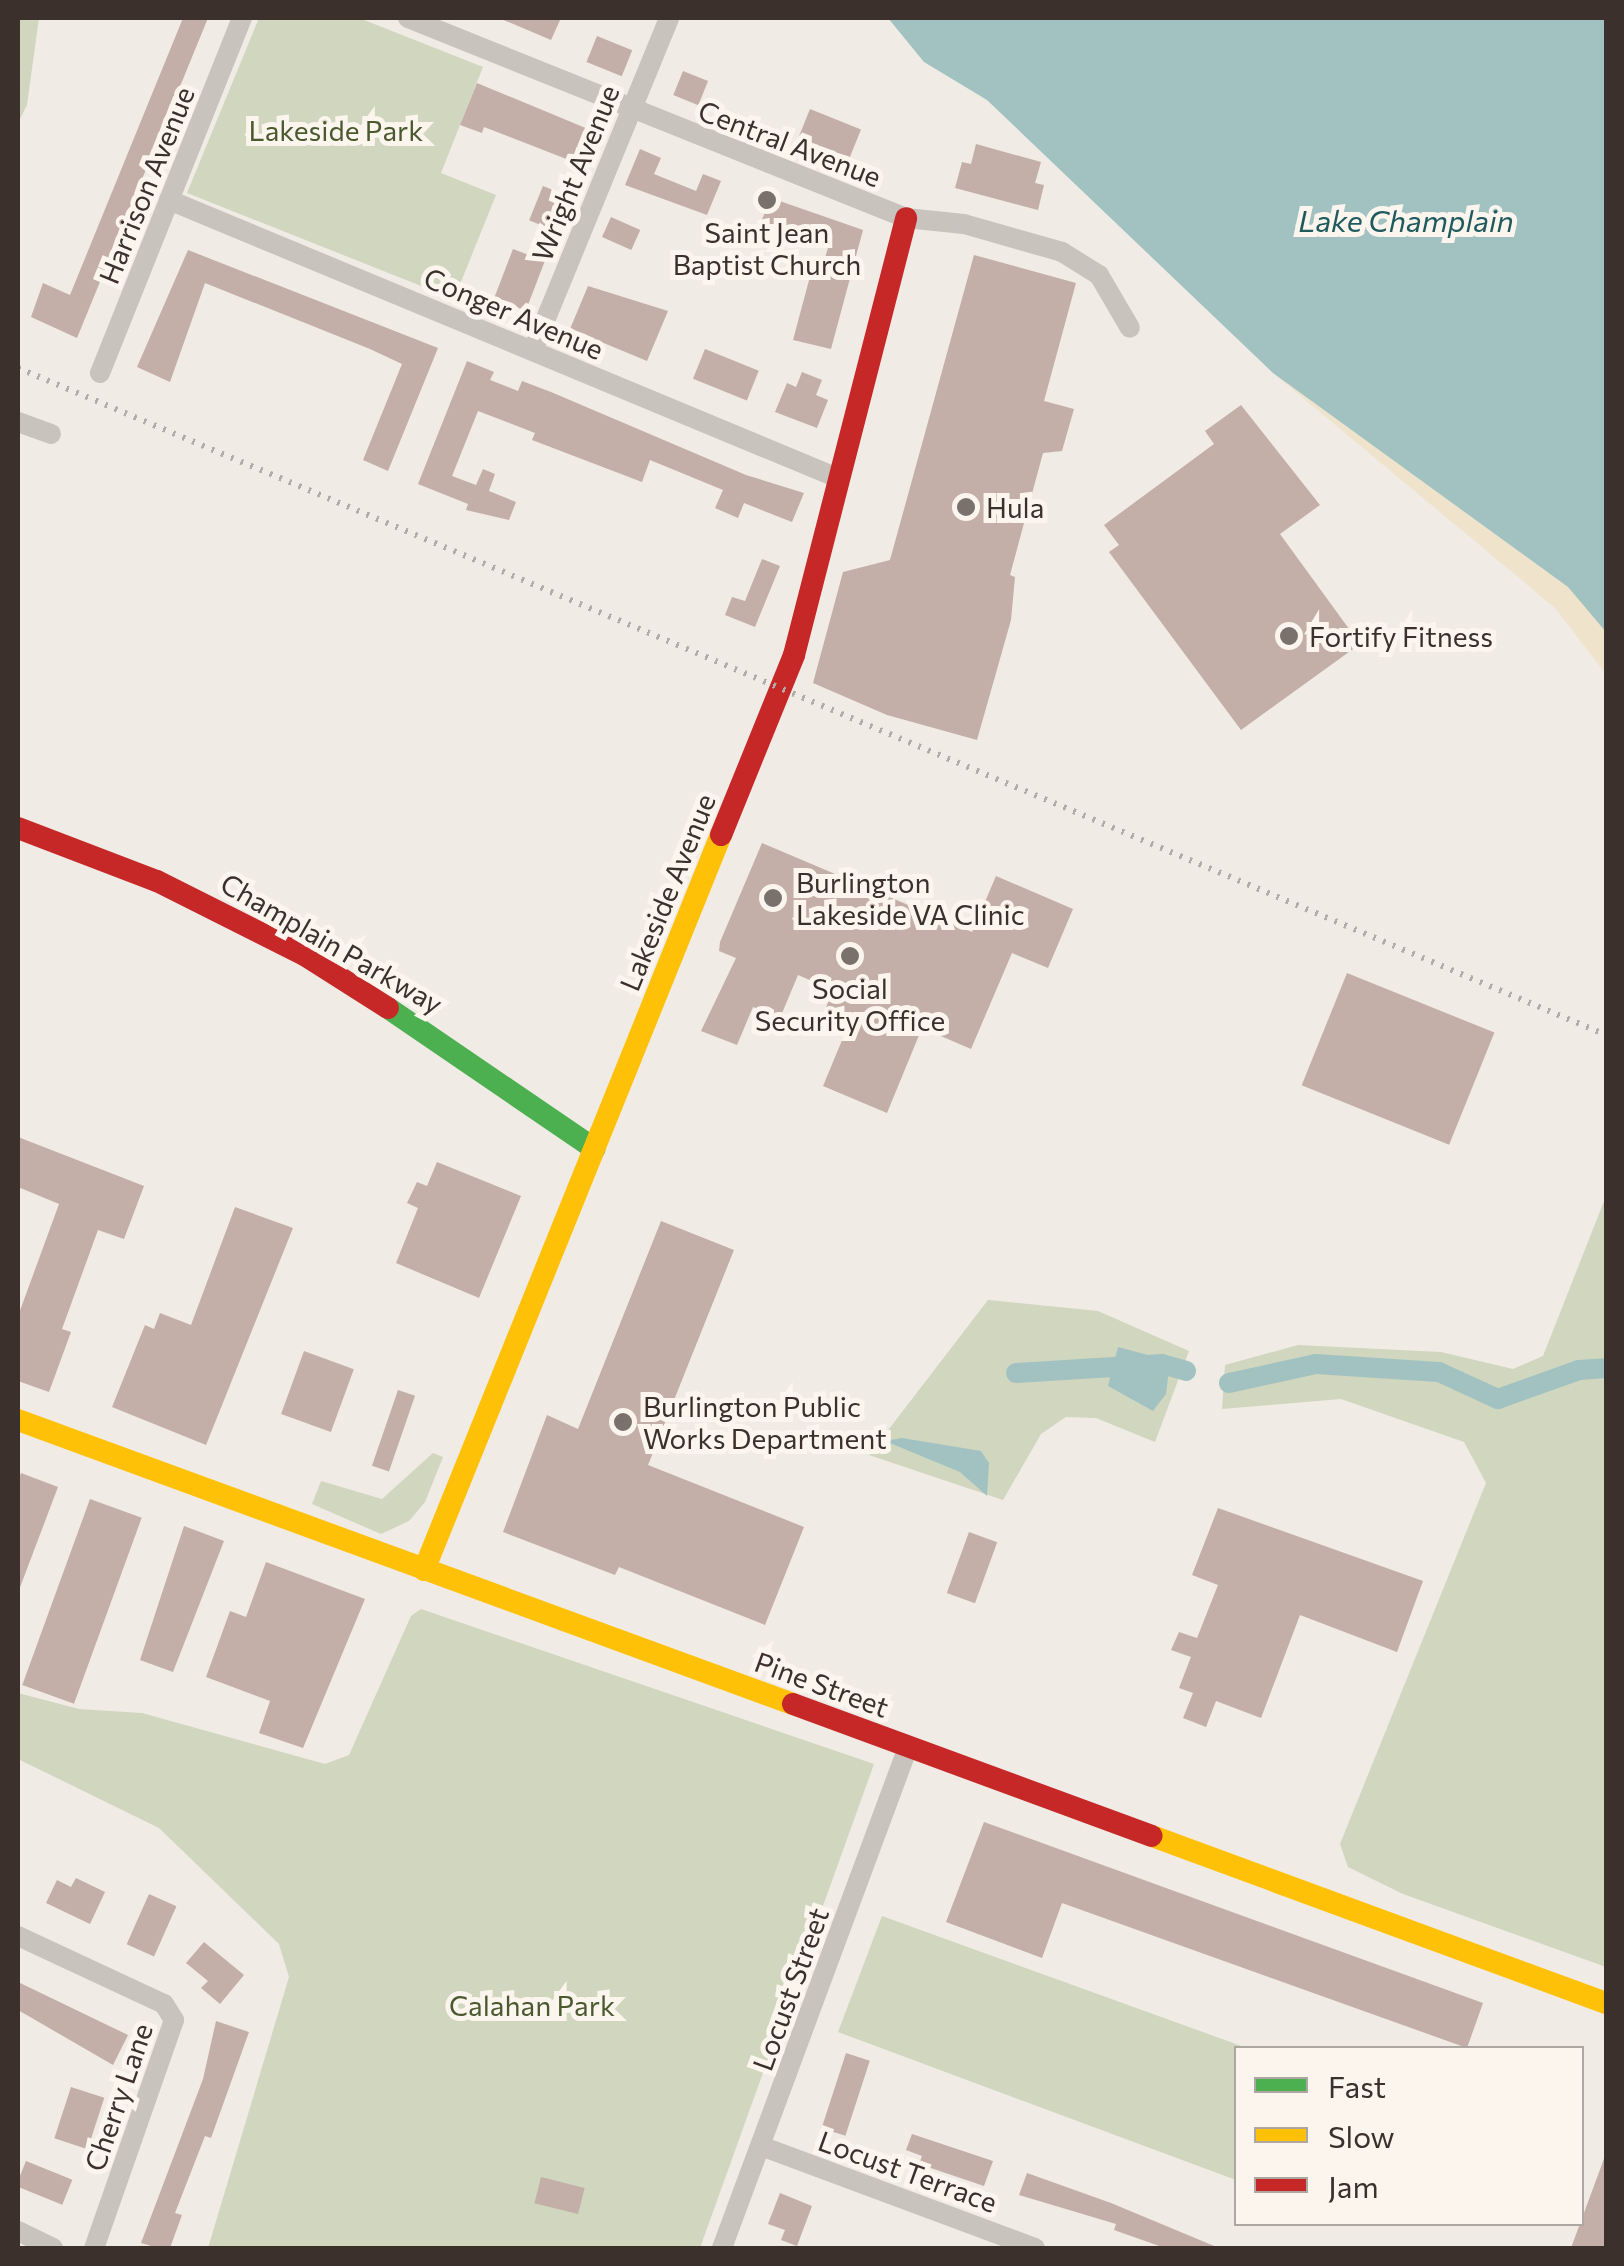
<!DOCTYPE html>
<style>
body{margin:0}
#map{position:relative;width:1624px;height:2266px;overflow:hidden;background:#f0ebe5;font-family:Commissioner,sans-serif}
div>[style]{position:absolute}
.green>*{inset:0;background:#d1d6bf}
.sand>*{inset:0;background:#efe3cc}
.water>*{inset:0;background:#a1c2c1}
.canal>*{height:20px;margin:-10px;padding:0 10px;transform-origin:10px;border-radius:10px;background:#a1c2c1}
.building>*{inset:0;background:#c3afa7;transform-origin:0 0}
.street>*{height:20px;margin:-10px;padding:0 10px;transform-origin:10px;border-radius:10px;background:#c9c3be}
.fast>*{height:22px;margin:-11px;padding:0 11px;transform-origin:11px;border-radius:11px;background:#4caf50}
.slow>*{height:22px;margin:-11px;padding:0 11px;transform-origin:11px;border-radius:11px;background:#ffc107}
.jam>*{height:22px;margin:-11px;padding:0 11px;transform-origin:11px;border-radius:11px;background:#c62828}
.rail>*{height:6px;margin-top:-3px;transform-origin:0;background:repeating-linear-gradient(90deg,#b1aca8 0 2.5px,transparent 0 10.5px)}
.dots>*{width:28px;height:28px;translate:-50% -50%;box-sizing:border-box;border:5px solid #fbf5ee;border-radius:50%}
span{translate:-50% -50%;white-space:nowrap;text-align:center;line-height:1.15;-webkit-text-stroke:10px #fbf5ee;paint-order:stroke}
.park-label{font-size:28px;color:#4a5a2e}
.street-label{font-size:28px;color:#3b302b}
.poi-label{font-size:28px;color:#3b302b}
.left{translate:0 -50%;text-align:left}
.water-label{font-size:30px;color:#1f5a5e;font-style:italic}
.frame{position:absolute;inset:0;border:20px solid #3b302b;pointer-events:none}
.legend{position:absolute;left:1234px;top:2046px;width:350px;height:180px;box-sizing:border-box;background:#fbf5ee;border:2px solid #aea6a0;margin:0;padding:12px 18px;list-style:none;font-size:30px;color:#3b302b}
.legend li{display:flex;align-items:center;gap:20px;height:50px}
.legend b{width:50px;border:2px solid #aea6a0}
</style>
<div id="map">
<div class="green">
<div style="clip-path:polygon(18px 18px,39px 18px,27px 105px,18px 123px)"></div>
<div style="clip-path:polygon(259px 18px,359px 18px,483px 67px,441px 173px,496px 195px,454px 299px,187px 193px)"></div>
<div style="clip-path:polygon(1606px 1196px,1606px 1967px,1403px 1894px,1348px 1867px,1340px 1844px,1486px 1483px,1464px 1442px,1341px 1399px,1222px 1409px,1225px 1365px,1298px 1345px,1441px 1352px,1513px 1369px,1543px 1356px)"></div>
<div style="clip-path:polygon(988px 1300px,1098px 1311px,1189px 1351px,1155px 1442px,1096px 1418px,1066px 1417px,1041px 1434px,1003px 1500px,869px 1455px)"></div>
<div style="clip-path:polygon(433px 1453px,443px 1457px,425px 1502px,409px 1521px,381px 1534px,312px 1504px,321px 1481px,382px 1499px)"></div>
<div style="clip-path:polygon(421px 1609px,874px 1764px,700px 2248px,208px 2248px,289px 1977px,279px 1944px,159px 1828px,18px 1759px,18px 1693px,79px 1709px,142px 1713px,325px 1764px,349px 1755px,411px 1616px)"></div>
<div style="clip-path:polygon(882px 1916px,1247px 2048px,1236px 2048px,1236px 2180px,838px 2032px)"></div>
</div>
<div class="sand">
<div style="clip-path:polygon(1273px 373px,1568px 587px,1606px 632px,1606px 674px,1555px 608px)"></div>
</div>
<div class="water">
<div style="clip-path:polygon(888px 18px,1606px 18px,1606px 632px,1568px 587px,1273px 373px,987px 100px,924px 62px)"></div>
<div style="clip-path:polygon(1118px 1347px,1170px 1361px,1166px 1394px,1153px 1411px,1108px 1386px)"></div>
<div style="clip-path:polygon(902px 1438px,981px 1451px,989px 1463px,987px 1496px,960px 1472px,885px 1441px)"></div>
</div>
<div class="canal">
<div style="left:1016px;top:1373px;width:146px;rotate:-3.5deg"></div>
<div style="left:1162px;top:1364px;width:25px;rotate:16deg"></div>
<div style="left:1229px;top:1383px;width:89px;rotate:-12.3deg"></div>
<div style="left:1316px;top:1364px;width:123px;rotate:3.7deg"></div>
<div style="left:1439px;top:1372px;width:65px;rotate:24.6deg"></div>
<div style="left:1498px;top:1399px;width:86px;rotate:-19.7deg"></div>
<div style="left:1579px;top:1370px;width:27px;rotate:-4deg"></div>
</div>
<div class="building">
<div style="clip-path:polygon(183px 18px,208px 18px,77px 338px,31px 317px,43px 283px,70px 295px)"></div>
<div style="clip-path:polygon(499px 18px,561px 18px,551px 40px)"></div>
<div style="left:597px;top:36px;width:38px;height:28px;rotate:22deg"></div>
<div style="left:683px;top:71px;width:27px;height:26px;rotate:22deg"></div>
<div style="clip-path:polygon(477px 83px,600px 134px,587px 167px,484px 127px,482px 133px,460px 125px)"></div>
<div style="left:810px;top:109px;width:55px;height:35px;rotate:22deg"></div>
<div style="clip-path:polygon(976px 144px,1041px 162px,1035px 183px,1044px 185px,1038px 210px,955px 188px,962px 162px,971px 164px)"></div>
<div style="clip-path:polygon(640px 149px,661px 158px,654px 174px,696px 191px,703px 174px,721px 181px,707px 215px,625px 185px)"></div>
<div style="left:543px;top:186px;width:27px;height:37px;rotate:22deg"></div>
<div style="clip-path:polygon(771px 198px,863px 230px,831px 349px,793px 340px,812px 269px,821px 271px,831px 238px,797px 228px,794px 235px,761px 222px)"></div>
<div style="left:611px;top:217px;width:32px;height:22px;rotate:24deg"></div>
<div style="left:513px;top:249px;width:34px;height:53px;rotate:21deg"></div>
<div style="clip-path:polygon(188px 250px,438px 348px,388px 471px,363px 460px,402px 364px,370px 349px,205px 283px,170px 382px,137px 367px)"></div>
<div style="clip-path:polygon(974px 255px,1076px 283px,1044px 401px,1074px 409px,1062px 451px,1043px 453px,1010px 575px,1015px 577px,1011px 620px,977px 740px,887px 715px,813px 683px,843px 572px,890px 560px)"></div>
<div style="clip-path:polygon(588px 286px,668px 311px,647px 361px,570px 329px)"></div>
<div style="left:705px;top:349px;width:58px;height:32px;rotate:22deg"></div>
<div style="clip-path:polygon(467px 361px,494px 372px,490px 380px,518px 391px,522px 381px,551px 392px,746px 475px,804px 493px,792px 522px,744px 503px,738px 518px,715px 508px,723px 490px,650px 460px,642px 482px,532px 440px,535px 433px,478px 411px,452px 476px,476px 485px,483px 469px,495px 474px,489px 491px,516px 502px,509px 520px,466px 510px,468px 504px,418px 484px)"></div>
<div style="clip-path:polygon(802px 372px,822px 380px,816px 395px,828px 400px,817px 428px,775px 412px,787px 383px,796px 387px)"></div>
<div style="clip-path:polygon(1241px 405px,1320px 505px,1280px 534px,1360px 644px,1241px 730px,1109px 552px,1119px 545px,1104px 525px,1214px 444px,1205px 431px)"></div>
<div style="clip-path:polygon(762px 559px,780px 566px,755px 627px,725px 615px,732px 597px,745px 601px)"></div>
<div style="clip-path:polygon(762px 843px,972px 932px,996px 876px,1073px 909px,1048px 968px,1012px 953px,971px 1049px,922px 1028px,887px 1113px,823px 1086px,850px 1021px,825px 1010px,833px 990px,798px 975px,780px 1018px,753px 1007px,737px 1045px,701px 1031px,736px 958px,719px 951px,720px 942px)"></div>
<div style="left:1347px;top:973px;width:159px;height:121px;rotate:22deg"></div>
<div style="clip-path:polygon(18px 1137px,144px 1186px,124px 1239px,98px 1230px,62px 1329px,71px 1332px,49px 1392px,18px 1381px,18px 1316px,59px 1204px,18px 1187px)"></div>
<div style="clip-path:polygon(437px 1162px,521px 1196px,479px 1298px,396px 1263px,418px 1208px,407px 1203px,417px 1182px,427px 1186px)"></div>
<div style="clip-path:polygon(235px 1207px,293px 1228px,206px 1445px,112px 1407px,145px 1325px,154px 1329px,160px 1313px,191px 1325px)"></div>
<div style="clip-path:polygon(661px 1221px,734px 1250px,648px 1465px,804px 1527px,765px 1625px,619px 1567px,615px 1575px,503px 1532px,547px 1415px,578px 1429px)"></div>
<div style="left:304px;top:1351px;width:53px;height:67px;rotate:20deg"></div>
<div style="left:398px;top:1390px;width:18px;height:80px;rotate:19deg"></div>
<div style="clip-path:polygon(21px 1473px,58px 1487px,19px 1590px,18px 1482px)"></div>
<div style="left:90px;top:1499px;width:55px;height:198px;rotate:20deg"></div>
<div style="clip-path:polygon(1218px 1508px,1423px 1581px,1397px 1652px,1300px 1615px,1261px 1718px,1216px 1701px,1206px 1727px,1183px 1718px,1193px 1693px,1179px 1688px,1191px 1657px,1171px 1650px,1179px 1632px,1197px 1638px,1218px 1585px,1192px 1575px)"></div>
<div style="clip-path:polygon(184px 1526px,224px 1541px,173px 1672px,140px 1660px)"></div>
<div style="left:969px;top:1532px;width:30px;height:65px;rotate:20deg"></div>
<div style="clip-path:polygon(266px 1562px,365px 1599px,303px 1748px,259px 1733px,270px 1701px,206px 1677px,230px 1611px,246px 1617px)"></div>
<div style="clip-path:polygon(984px 1822px,1483px 2003px,1467px 2048px,1062px 1903px,1042px 1958px,946px 1922px)"></div>
<div style="clip-path:polygon(76px 1878px,105px 1892px,90px 1924px,46px 1903px,57px 1880px,71px 1887px)"></div>
<div style="left:149px;top:1894px;width:30px;height:55px;rotate:24deg"></div>
<div style="clip-path:polygon(204px 1942px,244px 1975px,220px 2004px,201px 1988px,208px 1981px,186px 1963px)"></div>
<div style="clip-path:polygon(18px 1982px,128px 2035px,113px 2065px,18px 2010px)"></div>
<div style="clip-path:polygon(216px 2021px,249px 2032px,211px 2138px,205px 2136px,175px 2213px,182px 2215px,170px 2248px,158px 2248px,141px 2243px,203px 2079px)"></div>
<div style="left:846px;top:2053px;width:25px;height:79px;rotate:18deg"></div>
<div style="left:71px;top:2087px;width:35px;height:54px;rotate:18deg"></div>
<div style="clip-path:polygon(912px 2134px,993px 2161px,984px 2186px,919px 2164px,922px 2156px,906px 2150px)"></div>
<div style="clip-path:polygon(1606px 2157px,1606px 2248px,1571px 2248px,1605px 2156px)"></div>
<div style="left:26px;top:2161px;width:50px;height:27px;rotate:22deg"></div>
<div style="clip-path:polygon(1027px 2173px,1111px 2203px,1219px 2248px,1165px 2248px,1114px 2230px,1116px 2224px,1019px 2195px)"></div>
<div style="left:541px;top:2177px;width:45px;height:27px;rotate:14deg"></div>
<div style="clip-path:polygon(780px 2193px,812px 2206px,797px 2246px,781px 2240px,785px 2230px,768px 2224px)"></div>
</div>
<div class="street">
<div style="left:408px;top:18px;width:537px;rotate:21.88deg"></div>
<div style="left:906px;top:218px;width:58px;rotate:5.9deg"></div>
<div style="left:964px;top:224px;width:102px;rotate:15.9deg"></div>
<div style="left:1062px;top:252px;width:44px;rotate:31.9deg"></div>
<div style="left:1099px;top:275px;width:61px;rotate:59.7deg"></div>
<div style="left:169px;top:200px;width:724px;rotate:22.57deg"></div>
<div style="left:533px;top:350px;width:359px;rotate:-67.7deg"></div>
<div style="left:100px;top:373px;width:382px;rotate:-68.2deg"></div>
<div style="left:18px;top:422px;width:35px;rotate:20deg"></div>
<div style="left:18px;top:1936px;width:161px;rotate:25deg"></div>
<div style="left:164px;top:2004px;width:19px;rotate:58deg"></div>
<div style="left:174px;top:2020px;width:242px;rotate:109.3deg"></div>
<div style="left:761px;top:2146px;width:292px;rotate:20.4deg"></div>
<div style="left:18px;top:2231px;width:39px;rotate:26deg"></div>
<div style="left:722px;top:2248px;width:534px;rotate:-69.63deg"></div>
</div>
<div class="fast">
<div style="left:388px;top:1008px;width:250px;rotate:34.3deg"></div>
</div>
<div class="slow">
<div style="left:18px;top:1420px;width:825px;rotate:20.13deg"></div>
<div style="left:424px;top:1570px;width:793px;rotate:-68deg"></div>
<div style="left:1152px;top:1836px;width:484px;rotate:20.2deg"></div>
</div>
<div class="jam">
<div style="left:18px;top:828px;width:149px;rotate:20.9deg"></div>
<div style="left:157px;top:881px;width:167px;rotate:26.7deg"></div>
<div style="left:306px;top:956px;width:97px;rotate:32.4deg"></div>
<div style="left:721px;top:835px;width:194px;rotate:-67.9deg"></div>
<div style="left:794px;top:655px;width:451px;rotate:-75.6deg"></div>
<div style="left:793px;top:1704px;width:382px;rotate:20.2deg"></div>
</div>
<div class="rail">
<div style="left:18px;top:368px;width:1722px;rotate:22.78deg"></div>
</div>
<div class="dots">
<div style="left:767px;top:200px;background:#7a716c"></div>
<div style="left:966px;top:507px;background:#7a716c"></div>
<div style="left:1289px;top:636px;background:#7a716c"></div>
<div style="left:773px;top:898px;background:#7a716c"></div>
<div style="left:850px;top:956px;background:#7a716c"></div>
<div style="left:623px;top:1422px;background:#7a716c"></div>
</div>
<div class="park-label">
<span style="left:336px;top:130px">Lakeside Park</span>
<span style="left:532px;top:2005px">Calahan Park</span>
</div>
<div class="street-label">
<span style="left:790px;top:143px;rotate:21deg">Central Avenue</span>
<span style="left:575px;top:173px;rotate:-68deg">Wright Avenue</span>
<span style="left:146px;top:185px;rotate:-68deg">Harrison Avenue</span>
<span style="left:514px;top:313px;rotate:23deg">Conger Avenue</span>
<span style="left:667px;top:892px;rotate:-68deg">Lakeside Avenue</span>
<span style="left:332px;top:943px;rotate:30deg">Champlain Parkway</span>
<span style="left:822px;top:1684px;rotate:20deg">Pine Street</span>
<span style="left:790px;top:1989px;rotate:-70deg">Locust Street</span>
<span style="left:118px;top:2097px;rotate:-71deg">Cherry Lane</span>
<span style="left:908px;top:2171px;rotate:20deg">Locust Terrace</span>
</div>
<div class="poi-label">
<span style="left:767px;top:248px">Saint Jean<br>Baptist Church</span>
<span class="left" style="left:986px;top:507px">Hula</span>
<span class="left" style="left:1309px;top:636px">Fortify Fitness</span>
<span class="left" style="left:796px;top:898px">Burlington<br>Lakeside VA Clinic</span>
<span style="left:850px;top:1004px">Social<br>Security Office</span>
<span class="left" style="left:643px;top:1422px">Burlington Public<br>Works Department</span>
</div>
<div class="water-label">
<span style="left:1406px;top:220px">Lake Champlain</span>
</div>
<div class="frame"></div>
<ul class="legend">
<li><b style="height:12px;background:#4caf50"></b>Fast</li>
<li><b style="height:12px;background:#ffc107"></b>Slow</li>
<li><b style="height:12px;background:#c62828"></b>Jam</li>
</ul>
</div>
